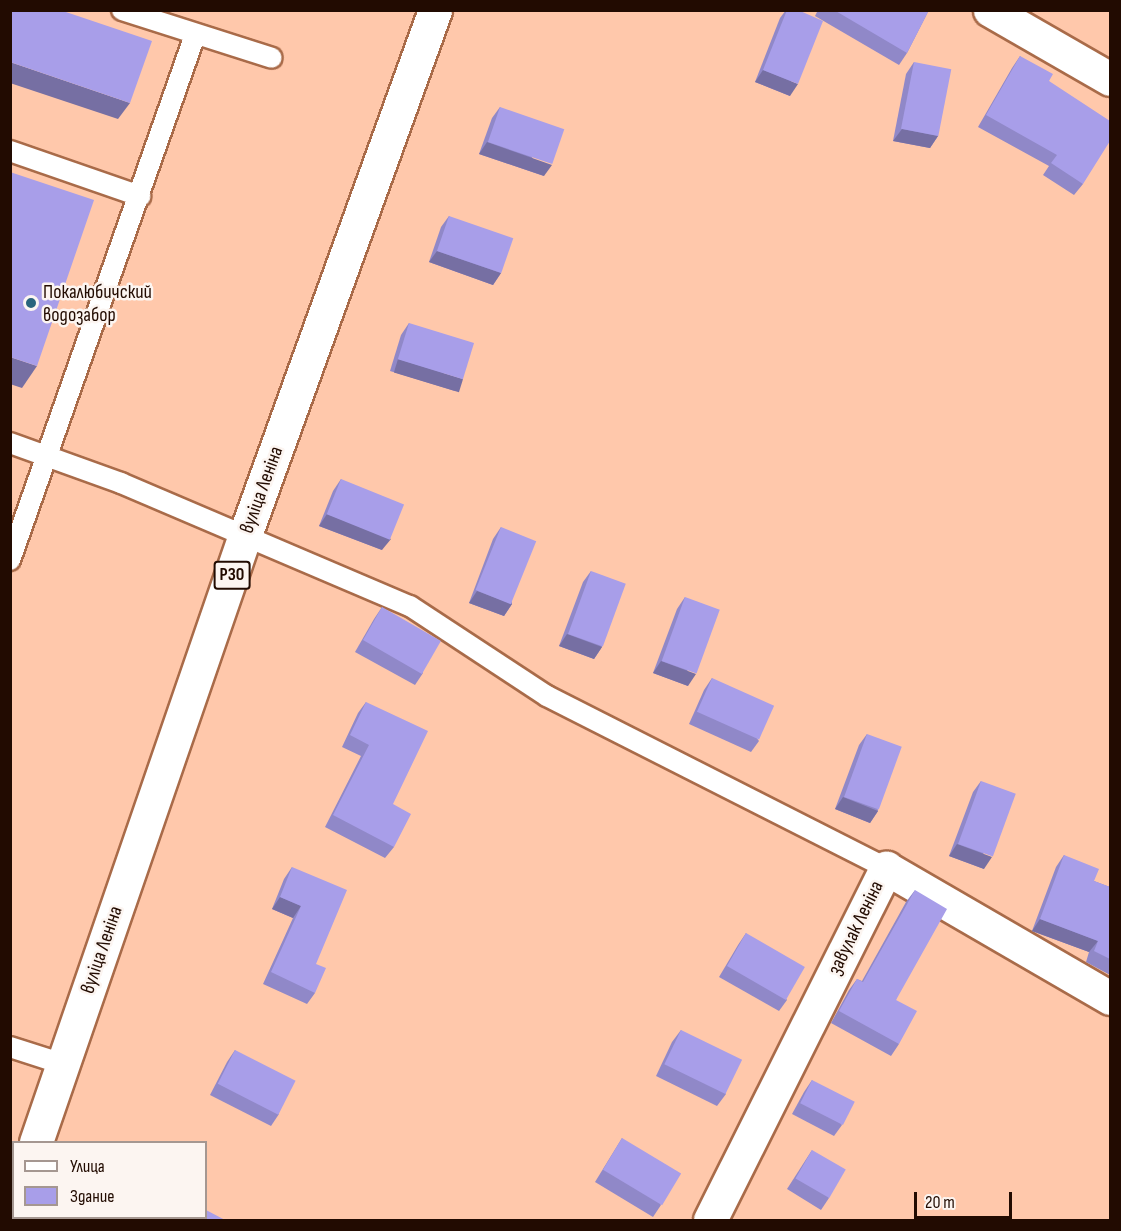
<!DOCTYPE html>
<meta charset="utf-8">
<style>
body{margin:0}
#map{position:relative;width:1121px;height:1231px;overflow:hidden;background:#ffc8ab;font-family:"Sofia Sans Condensed",sans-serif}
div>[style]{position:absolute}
.roads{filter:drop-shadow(2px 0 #a96b49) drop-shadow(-2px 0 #a96b49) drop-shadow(0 2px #a96b49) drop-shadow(0 -2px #a96b49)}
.service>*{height:20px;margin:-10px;padding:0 10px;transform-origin:10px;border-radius:10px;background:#fff}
.minor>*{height:33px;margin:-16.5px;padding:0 16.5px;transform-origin:16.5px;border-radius:16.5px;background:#fff}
.primary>*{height:33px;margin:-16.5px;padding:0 16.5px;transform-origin:16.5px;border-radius:16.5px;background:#fff}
.wall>*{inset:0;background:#9088c8}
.shaded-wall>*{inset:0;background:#766fa3;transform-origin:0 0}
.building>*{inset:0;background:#a89ee9;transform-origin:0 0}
.dots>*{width:16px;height:16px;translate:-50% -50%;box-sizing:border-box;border:3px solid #fcf5f1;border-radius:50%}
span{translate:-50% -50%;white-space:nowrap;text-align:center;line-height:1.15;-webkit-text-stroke:5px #fcf5f1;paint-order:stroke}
.shield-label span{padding:2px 4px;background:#fcf5f1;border:2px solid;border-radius:4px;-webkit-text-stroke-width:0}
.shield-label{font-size:18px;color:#220b01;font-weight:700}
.poi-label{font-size:20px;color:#220b01}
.left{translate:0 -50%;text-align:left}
.street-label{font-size:20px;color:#220b01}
.frame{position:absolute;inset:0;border:12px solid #220b01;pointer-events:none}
.legend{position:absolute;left:12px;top:1141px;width:195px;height:78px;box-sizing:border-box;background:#fcf5f1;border:2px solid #a59791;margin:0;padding:8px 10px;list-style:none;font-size:18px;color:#220b01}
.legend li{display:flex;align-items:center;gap:12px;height:30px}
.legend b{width:30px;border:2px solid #a59791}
.scale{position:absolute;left:914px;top:1192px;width:98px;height:27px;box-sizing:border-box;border:3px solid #220b01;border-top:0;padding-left:8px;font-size:18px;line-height:21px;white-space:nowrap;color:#220b01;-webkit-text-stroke:4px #fcf5f1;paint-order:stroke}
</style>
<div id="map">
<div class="roads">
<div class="service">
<div style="left:122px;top:10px;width:157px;rotate:17.7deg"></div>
<div style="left:10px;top:151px;width:138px;rotate:19.1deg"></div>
<div style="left:10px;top:443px;width:118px;rotate:19.8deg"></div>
<div style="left:121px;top:483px;width:314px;rotate:23.1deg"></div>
<div style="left:410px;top:606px;width:164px;rotate:33.3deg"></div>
<div style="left:547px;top:696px;width:380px;rotate:26.9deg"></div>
<div style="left:10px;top:560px;width:557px;rotate:-70.59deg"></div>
<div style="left:10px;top:1047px;width:56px;rotate:17.8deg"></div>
</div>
<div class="minor">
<div style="left:990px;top:10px;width:138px;rotate:29.9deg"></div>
<div style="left:710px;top:1220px;width:394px;rotate:-63.4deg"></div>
<div style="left:886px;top:868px;width:259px;rotate:30.1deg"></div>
</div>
<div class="primary">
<div style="left:36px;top:1142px;width:642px;rotate:-71deg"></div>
<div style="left:245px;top:535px;width:558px;rotate:-70.1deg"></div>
<div style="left:10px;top:1215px;width:10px;rotate:-66deg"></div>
</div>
</div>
<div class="wall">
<div style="clip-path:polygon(786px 10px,798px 10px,790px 96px,755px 82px,780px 18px)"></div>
<div style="clip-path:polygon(818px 10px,929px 10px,907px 53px,899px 65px,815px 16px)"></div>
<div style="clip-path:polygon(1020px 56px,1049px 81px,1083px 184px,1074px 195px,1043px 175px,1049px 166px,978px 127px,1012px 68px)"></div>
<div style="clip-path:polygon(914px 62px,938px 136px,930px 148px,893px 141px,906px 74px)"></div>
<div style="clip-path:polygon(500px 107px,544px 176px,479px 154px,492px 118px)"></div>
<div style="clip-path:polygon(449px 216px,501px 273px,493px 285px,429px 262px,441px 227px)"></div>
<div style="clip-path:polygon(409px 323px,455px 391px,390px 371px,401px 335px)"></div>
<div style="clip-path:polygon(341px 479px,382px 550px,319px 526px,333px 491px)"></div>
<div style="clip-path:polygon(501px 527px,512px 604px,504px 616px,469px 603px,493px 539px)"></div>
<div style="clip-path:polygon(591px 571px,602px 647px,594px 659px,559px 646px,583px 582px)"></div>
<div style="clip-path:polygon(685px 597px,688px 686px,653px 673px,677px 609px)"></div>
<div style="clip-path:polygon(382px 607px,423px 673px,415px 685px,355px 652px,374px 619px)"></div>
<div style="clip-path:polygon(712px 678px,759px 741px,751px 752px,689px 724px,704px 690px)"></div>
<div style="clip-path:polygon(366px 702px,393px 804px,394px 847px,385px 858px,325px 827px,361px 756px,342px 747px,358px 713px)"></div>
<div style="clip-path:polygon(867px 734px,878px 811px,870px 823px,835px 809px,859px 745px)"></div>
<div style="clip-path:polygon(981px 781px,984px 869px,949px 856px,973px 792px)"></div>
<div style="clip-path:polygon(1064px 855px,1094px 881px,1110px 887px,1110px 975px,1086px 962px,1089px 952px,1032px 931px,1056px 867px)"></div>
<div style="clip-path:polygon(292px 867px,316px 964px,315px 993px,307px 1004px,263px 984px,293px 918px,272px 909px,284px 879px)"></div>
<div style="clip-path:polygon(915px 890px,896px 1000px,899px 1044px,891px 1056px,831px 1023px,849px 990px,857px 979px,862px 981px,906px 902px)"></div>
<div style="clip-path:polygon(746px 933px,787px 1000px,779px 1011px,719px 977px,738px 945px)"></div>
<div style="clip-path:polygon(681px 1030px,726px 1094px,717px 1106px,656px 1076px,672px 1042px)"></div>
<div style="clip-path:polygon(235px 1050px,279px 1114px,271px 1126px,210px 1095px,227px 1062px)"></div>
<div style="clip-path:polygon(812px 1080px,842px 1125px,834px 1136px,792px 1114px,804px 1092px)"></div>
<div style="clip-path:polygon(622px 1138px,661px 1205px,653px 1217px,595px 1182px)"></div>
<div style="clip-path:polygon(812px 1150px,829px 1198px,821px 1210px,787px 1189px)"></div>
</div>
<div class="shaded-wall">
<div style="clip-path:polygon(10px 62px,130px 103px,118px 119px,10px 83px)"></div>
<div style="clip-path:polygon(763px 70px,798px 84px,790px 96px,755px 82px)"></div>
<div style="clip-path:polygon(902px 129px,938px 136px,930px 148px,893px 141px)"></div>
<div style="clip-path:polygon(487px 142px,552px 165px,544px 176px,479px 154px)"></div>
<div style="clip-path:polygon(437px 251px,501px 273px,493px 285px,429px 262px)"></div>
<div style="clip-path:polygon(10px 357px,37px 366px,22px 388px,10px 384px)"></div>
<div style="left:398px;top:359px;width:68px;height:14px;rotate:17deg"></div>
<div style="clip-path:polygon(327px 514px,391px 539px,382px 550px,319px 526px)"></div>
<div style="clip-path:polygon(477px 591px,512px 604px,504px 616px,469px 603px)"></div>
<div style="clip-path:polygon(567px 634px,602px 647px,594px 659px,559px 646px)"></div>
<div style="clip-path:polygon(661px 661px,696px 674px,688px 686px,653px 673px)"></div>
<div style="clip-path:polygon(843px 797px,878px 811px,870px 823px,835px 809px)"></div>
<div style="clip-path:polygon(957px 844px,992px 857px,984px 869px,949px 856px)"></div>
<div style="clip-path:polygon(280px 897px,301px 906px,293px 918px,272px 909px)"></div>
<div style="clip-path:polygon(1040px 919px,1098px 941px,1089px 952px,1032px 931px)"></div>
</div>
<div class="building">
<div style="clip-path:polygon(10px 10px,60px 10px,152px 41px,130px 103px,10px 62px)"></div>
<div style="clip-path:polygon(787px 10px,798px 10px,823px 21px,798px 84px,763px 70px)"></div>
<div style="clip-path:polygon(834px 10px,929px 10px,907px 53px)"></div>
<div style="clip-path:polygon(1020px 56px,1053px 74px,1049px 81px,1110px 121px,1110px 141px,1083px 184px,1051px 163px,1057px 155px,986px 115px)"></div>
<div style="left:914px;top:62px;width:38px;height:68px;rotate:11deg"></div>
<div style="left:500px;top:107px;width:68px;height:37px;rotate:19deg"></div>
<div style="clip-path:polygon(10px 172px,94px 200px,37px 366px,10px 357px)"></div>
<div style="left:449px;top:216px;width:68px;height:37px;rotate:19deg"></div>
<div style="left:409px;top:323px;width:68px;height:38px;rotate:17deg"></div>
<div style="left:341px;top:479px;width:68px;height:38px;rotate:22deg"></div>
<div style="left:501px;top:527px;width:38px;height:68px;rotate:22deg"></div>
<div style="left:591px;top:571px;width:37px;height:67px;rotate:20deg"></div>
<div style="left:685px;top:597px;width:37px;height:68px;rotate:20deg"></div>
<div style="left:382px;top:607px;width:68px;height:38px;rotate:30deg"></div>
<div style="left:712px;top:678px;width:68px;height:37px;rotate:24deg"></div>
<div style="clip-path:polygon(366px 702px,428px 731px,393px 804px,411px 814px,394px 847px,333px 815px,369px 745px,350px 735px)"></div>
<div style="left:867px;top:734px;width:37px;height:67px;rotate:20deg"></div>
<div style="left:981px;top:781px;width:37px;height:67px;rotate:20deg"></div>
<div style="clip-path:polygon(1064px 855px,1099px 869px,1094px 881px,1110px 887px,1110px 959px,1094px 951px,1098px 941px,1040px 919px)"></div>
<div style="clip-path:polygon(292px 867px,347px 890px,316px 964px,326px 968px,315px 993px,271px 972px,301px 906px,280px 897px)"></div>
<div style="clip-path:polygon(915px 890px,947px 909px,896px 1000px,917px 1011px,899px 1044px,839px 1011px,857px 979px,863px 982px)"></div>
<div style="left:746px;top:933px;width:68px;height:38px;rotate:30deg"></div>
<div style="left:681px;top:1030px;width:68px;height:38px;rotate:26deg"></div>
<div style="left:235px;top:1050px;width:68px;height:38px;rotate:27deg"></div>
<div style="left:812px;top:1080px;width:48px;height:26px;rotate:27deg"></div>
<div style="left:622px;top:1138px;width:69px;height:37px;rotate:31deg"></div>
<div style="left:812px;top:1150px;width:39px;height:33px;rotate:30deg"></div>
<div style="clip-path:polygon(206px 1210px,227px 1221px,173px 1221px,174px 1218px,206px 1218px)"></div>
</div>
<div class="dots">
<div style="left:31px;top:303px;background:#2a647d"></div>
</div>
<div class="shield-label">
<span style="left:232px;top:575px">Р30</span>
</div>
<div class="poi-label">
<span class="left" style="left:43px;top:304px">Покалюбичский<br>водозабор</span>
</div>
<div class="street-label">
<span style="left:262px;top:490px;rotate:-70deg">вуліца Леніна</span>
<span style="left:856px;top:928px;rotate:-64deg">завулак Леніна</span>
<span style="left:102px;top:950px;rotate:-71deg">вуліца Леніна</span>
</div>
<div class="frame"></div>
<ul class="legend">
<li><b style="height:8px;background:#fff"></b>Улица</li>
<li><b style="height:16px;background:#a89ee9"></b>Здание</li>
</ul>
<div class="scale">20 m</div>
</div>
